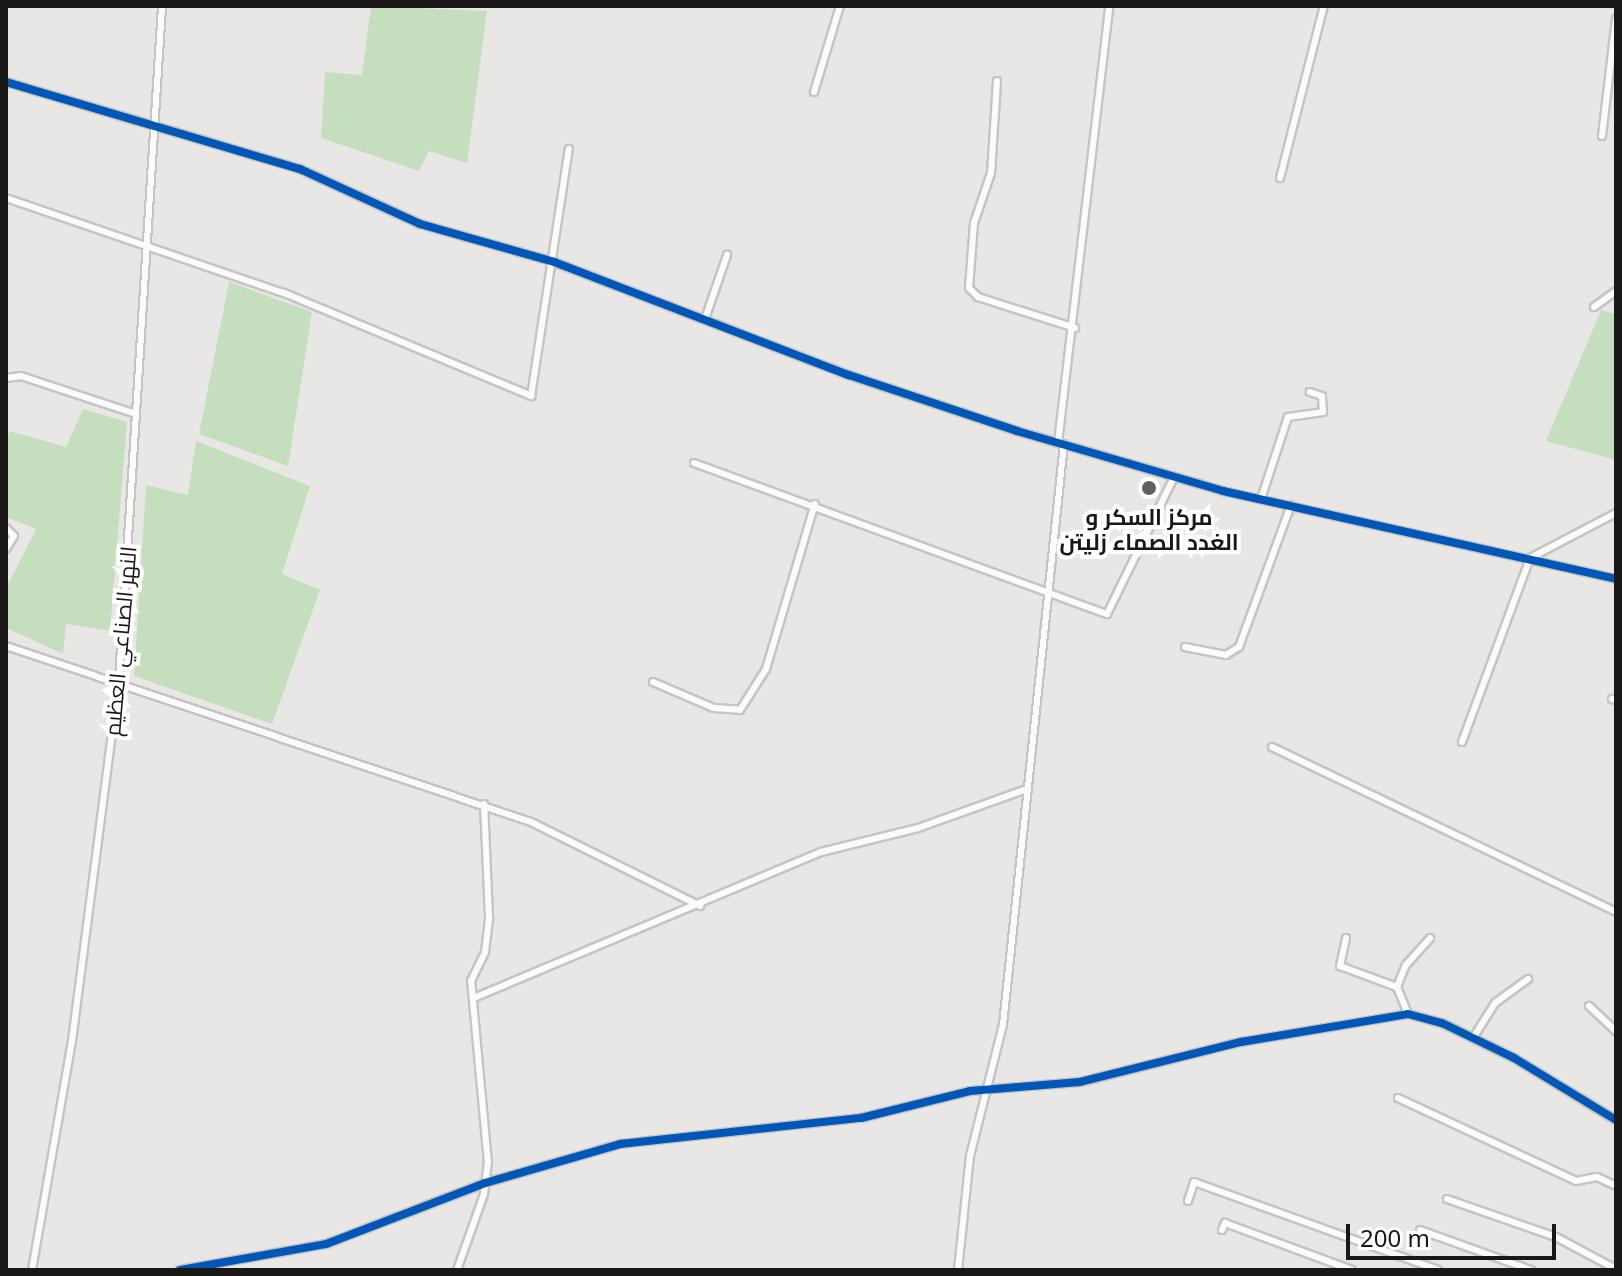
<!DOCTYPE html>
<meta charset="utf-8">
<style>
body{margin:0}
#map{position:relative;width:1622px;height:1276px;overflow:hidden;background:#e9e7e5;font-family:"Noto Sans",Cairo,sans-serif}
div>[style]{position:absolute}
.green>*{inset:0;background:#c5dfbe}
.roads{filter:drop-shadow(2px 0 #c6c5c3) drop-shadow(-2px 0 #c6c5c3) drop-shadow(0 2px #c6c5c3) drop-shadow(0 -2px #c6c5c3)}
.street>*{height:6px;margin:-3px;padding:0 3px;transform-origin:3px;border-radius:3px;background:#fcfbfb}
.cycleway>*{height:8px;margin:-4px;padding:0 4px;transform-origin:4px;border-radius:4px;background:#0057b8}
.dots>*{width:22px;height:22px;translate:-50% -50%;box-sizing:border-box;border:4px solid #fff;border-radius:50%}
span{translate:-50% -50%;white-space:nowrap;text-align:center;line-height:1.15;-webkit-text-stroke:8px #fff;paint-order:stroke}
.poi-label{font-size:22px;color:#191816;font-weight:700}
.street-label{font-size:22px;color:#191816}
.frame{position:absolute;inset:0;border:8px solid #191816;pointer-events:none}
.scale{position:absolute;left:1346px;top:1224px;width:210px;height:36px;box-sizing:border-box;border:4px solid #191816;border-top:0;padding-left:10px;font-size:24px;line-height:28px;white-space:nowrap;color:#191816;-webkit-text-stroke:6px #fff;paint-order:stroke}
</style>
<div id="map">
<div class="green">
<div style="clip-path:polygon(371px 6px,487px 11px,467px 163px,429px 151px,419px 171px,321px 138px,325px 72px,362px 75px)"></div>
<div style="clip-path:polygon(229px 282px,312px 312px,288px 466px,199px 434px)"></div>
<div style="clip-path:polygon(1601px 310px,1616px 314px,1616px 460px,1546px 441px)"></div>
<div style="clip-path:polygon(83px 409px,127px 422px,110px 631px,66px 624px,63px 654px,6px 628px,6px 588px,36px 529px,6px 517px,6px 439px,10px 431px,66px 447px)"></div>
<div style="clip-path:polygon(196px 441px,310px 486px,282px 574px,320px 590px,272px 724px,134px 676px,146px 485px,188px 495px)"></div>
</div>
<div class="roads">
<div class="street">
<div style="left:997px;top:81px;width:92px;rotate:93.7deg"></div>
<div style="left:991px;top:173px;width:53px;rotate:108.8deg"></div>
<div style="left:974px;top:223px;width:65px;rotate:94.4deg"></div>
<div style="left:969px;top:288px;width:13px;rotate:45deg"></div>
<div style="left:978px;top:297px;width:102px;rotate:17.7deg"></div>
<div style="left:6px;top:82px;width:307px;rotate:16.5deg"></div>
<div style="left:300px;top:169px;width:132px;rotate:24.6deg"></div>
<div style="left:420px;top:224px;width:139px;rotate:15.8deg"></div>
<div style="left:554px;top:262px;width:316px;rotate:21deg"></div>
<div style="left:849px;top:375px;width:177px;rotate:18.4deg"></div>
<div style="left:1017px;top:431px;width:215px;rotate:16.2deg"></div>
<div style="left:1223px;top:491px;width:403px;rotate:12.6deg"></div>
<div style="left:814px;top:92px;width:90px;rotate:-73.2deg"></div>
<div style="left:1602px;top:136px;width:118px;rotate:-83.2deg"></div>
<div style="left:1280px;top:178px;width:178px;rotate:-75.7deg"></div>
<div style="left:6px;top:198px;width:294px;rotate:18.9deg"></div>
<div style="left:284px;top:293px;width:268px;rotate:22.6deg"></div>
<div style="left:531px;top:396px;width:250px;rotate:-81.3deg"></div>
<div style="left:1594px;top:307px;width:27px;rotate:-36deg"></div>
<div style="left:705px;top:319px;width:68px;rotate:-71deg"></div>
<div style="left:6px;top:378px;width:15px;rotate:-8deg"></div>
<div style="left:21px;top:376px;width:121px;rotate:18.3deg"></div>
<div style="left:1058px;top:443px;width:440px;rotate:-83.3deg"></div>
<div style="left:694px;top:463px;width:440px;rotate:20.1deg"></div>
<div style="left:1107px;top:614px;width:153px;rotate:-63.9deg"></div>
<div style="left:1261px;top:499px;width:86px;rotate:-71.8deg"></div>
<div style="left:1288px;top:417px;width:35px;rotate:-8deg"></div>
<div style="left:1323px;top:412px;width:16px;rotate:-94deg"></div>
<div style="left:1322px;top:396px;width:13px;rotate:-162deg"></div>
<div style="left:6px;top:528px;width:11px;rotate:45deg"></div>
<div style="left:14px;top:536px;width:15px;rotate:122deg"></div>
<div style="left:6px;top:646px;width:554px;rotate:18.53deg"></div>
<div style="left:531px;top:822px;width:189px;rotate:26.4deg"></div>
<div style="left:1185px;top:647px;width:42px;rotate:11deg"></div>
<div style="left:1226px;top:655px;width:15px;rotate:-32deg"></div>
<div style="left:1239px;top:647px;width:151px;rotate:-69.9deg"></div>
<div style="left:653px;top:682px;width:66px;rotate:23.1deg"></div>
<div style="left:714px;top:708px;width:26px;rotate:4deg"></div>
<div style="left:740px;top:710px;width:49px;rotate:-57.6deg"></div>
<div style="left:766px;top:669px;width:172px;rotate:-73.5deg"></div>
<div style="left:1612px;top:699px;width:4px;rotate:14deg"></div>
<div style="left:1462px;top:742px;width:196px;rotate:-69.7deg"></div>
<div style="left:1530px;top:558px;width:97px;rotate:-27.6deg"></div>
<div style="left:1272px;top:747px;width:382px;rotate:25.6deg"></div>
<div style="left:1346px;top:938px;width:29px;rotate:102deg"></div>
<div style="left:1340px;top:966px;width:61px;rotate:20.2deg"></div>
<div style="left:476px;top:997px;width:374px;rotate:-22.8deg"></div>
<div style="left:821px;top:852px;width:100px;rotate:-13.9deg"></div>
<div style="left:918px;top:828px;width:116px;rotate:-19.7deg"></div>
<div style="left:1589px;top:1006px;width:37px;rotate:43deg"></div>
<div style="left:1408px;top:1014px;width:29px;rotate:-112deg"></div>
<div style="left:1397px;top:987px;width:24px;rotate:-68deg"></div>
<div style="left:1406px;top:965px;width:36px;rotate:-48deg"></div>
<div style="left:1473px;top:1038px;width:41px;rotate:-57.8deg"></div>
<div style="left:1495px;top:1003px;width:41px;rotate:-36deg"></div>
<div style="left:1398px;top:1098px;width:196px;rotate:25deg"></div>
<div style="left:1576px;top:1181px;width:21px;rotate:-11deg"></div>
<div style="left:1597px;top:1177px;width:21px;rotate:25deg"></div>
<div style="left:1447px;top:1199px;width:115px;rotate:19.2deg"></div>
<div style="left:1556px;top:1237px;width:68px;rotate:28.1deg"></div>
<div style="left:1188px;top:1201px;width:20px;rotate:-72deg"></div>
<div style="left:1194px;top:1182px;width:259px;rotate:19.8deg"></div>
<div style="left:1222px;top:1230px;width:8px;rotate:-67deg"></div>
<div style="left:1225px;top:1223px;width:135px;rotate:20.3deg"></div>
<div style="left:1420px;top:1230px;width:118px;rotate:19.8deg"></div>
<div style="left:32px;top:1270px;width:232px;rotate:-80.1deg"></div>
<div style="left:72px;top:1041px;width:365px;rotate:-82.6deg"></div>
<div style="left:119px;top:679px;width:674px;rotate:-86.34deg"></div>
<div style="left:180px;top:1270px;width:148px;rotate:-10.1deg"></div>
<div style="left:326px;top:1244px;width:170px;rotate:-21deg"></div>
<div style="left:485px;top:1183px;width:141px;rotate:-16.1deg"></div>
<div style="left:620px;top:1144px;width:242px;rotate:-6.2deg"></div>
<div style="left:861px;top:1118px;width:112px;rotate:-13.9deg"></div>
<div style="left:970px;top:1091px;width:110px;rotate:-4.7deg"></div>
<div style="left:1080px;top:1082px;width:166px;rotate:-14deg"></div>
<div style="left:1241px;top:1042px;width:169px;rotate:-9.5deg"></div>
<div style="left:1408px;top:1014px;width:35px;rotate:15deg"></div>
<div style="left:1442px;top:1023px;width:80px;rotate:25.9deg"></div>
<div style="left:1514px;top:1058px;width:119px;rotate:31.3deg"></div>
<div style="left:457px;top:1270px;width:81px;rotate:-70.4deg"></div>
<div style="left:484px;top:1194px;width:31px;rotate:-83deg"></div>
<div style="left:488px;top:1163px;width:183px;rotate:-95.3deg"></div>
<div style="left:471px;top:981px;width:32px;rotate:-64deg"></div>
<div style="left:485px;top:952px;width:35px;rotate:-83deg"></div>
<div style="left:489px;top:917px;width:113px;rotate:-92.5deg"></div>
<div style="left:958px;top:1270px;width:115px;rotate:-84deg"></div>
<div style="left:970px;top:1156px;width:135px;rotate:-75.9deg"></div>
<div style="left:1003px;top:1025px;width:584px;rotate:-84.01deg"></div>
</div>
</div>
<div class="cycleway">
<div style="left:6px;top:82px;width:307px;rotate:16.5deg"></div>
<div style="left:300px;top:169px;width:132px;rotate:24.6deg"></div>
<div style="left:420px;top:224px;width:139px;rotate:15.8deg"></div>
<div style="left:554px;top:262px;width:316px;rotate:21deg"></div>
<div style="left:849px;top:375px;width:177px;rotate:18.4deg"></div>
<div style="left:1017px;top:431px;width:215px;rotate:16.2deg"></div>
<div style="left:1223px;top:491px;width:403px;rotate:12.6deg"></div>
<div style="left:180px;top:1270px;width:148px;rotate:-10.1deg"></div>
<div style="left:326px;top:1244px;width:170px;rotate:-21deg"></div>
<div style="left:485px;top:1183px;width:141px;rotate:-16.1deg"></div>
<div style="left:620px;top:1144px;width:242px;rotate:-6.2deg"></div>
<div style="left:861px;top:1118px;width:112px;rotate:-13.9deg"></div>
<div style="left:970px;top:1091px;width:110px;rotate:-4.7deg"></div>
<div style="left:1080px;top:1082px;width:166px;rotate:-14deg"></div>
<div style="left:1241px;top:1042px;width:169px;rotate:-9.5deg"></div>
<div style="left:1408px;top:1014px;width:35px;rotate:15deg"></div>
<div style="left:1442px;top:1023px;width:80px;rotate:25.9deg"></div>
<div style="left:1514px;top:1058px;width:119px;rotate:31.3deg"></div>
</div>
<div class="dots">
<div style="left:1149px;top:488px;background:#62605e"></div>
</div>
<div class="poi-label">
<span style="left:1149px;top:529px">مركز السكر و<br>الغدد الصماء زليتن</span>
</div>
<div class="street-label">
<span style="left:120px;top:641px;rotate:-85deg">النهر الصناعي العظيم</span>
</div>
<div class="frame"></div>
<div class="scale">200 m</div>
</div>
